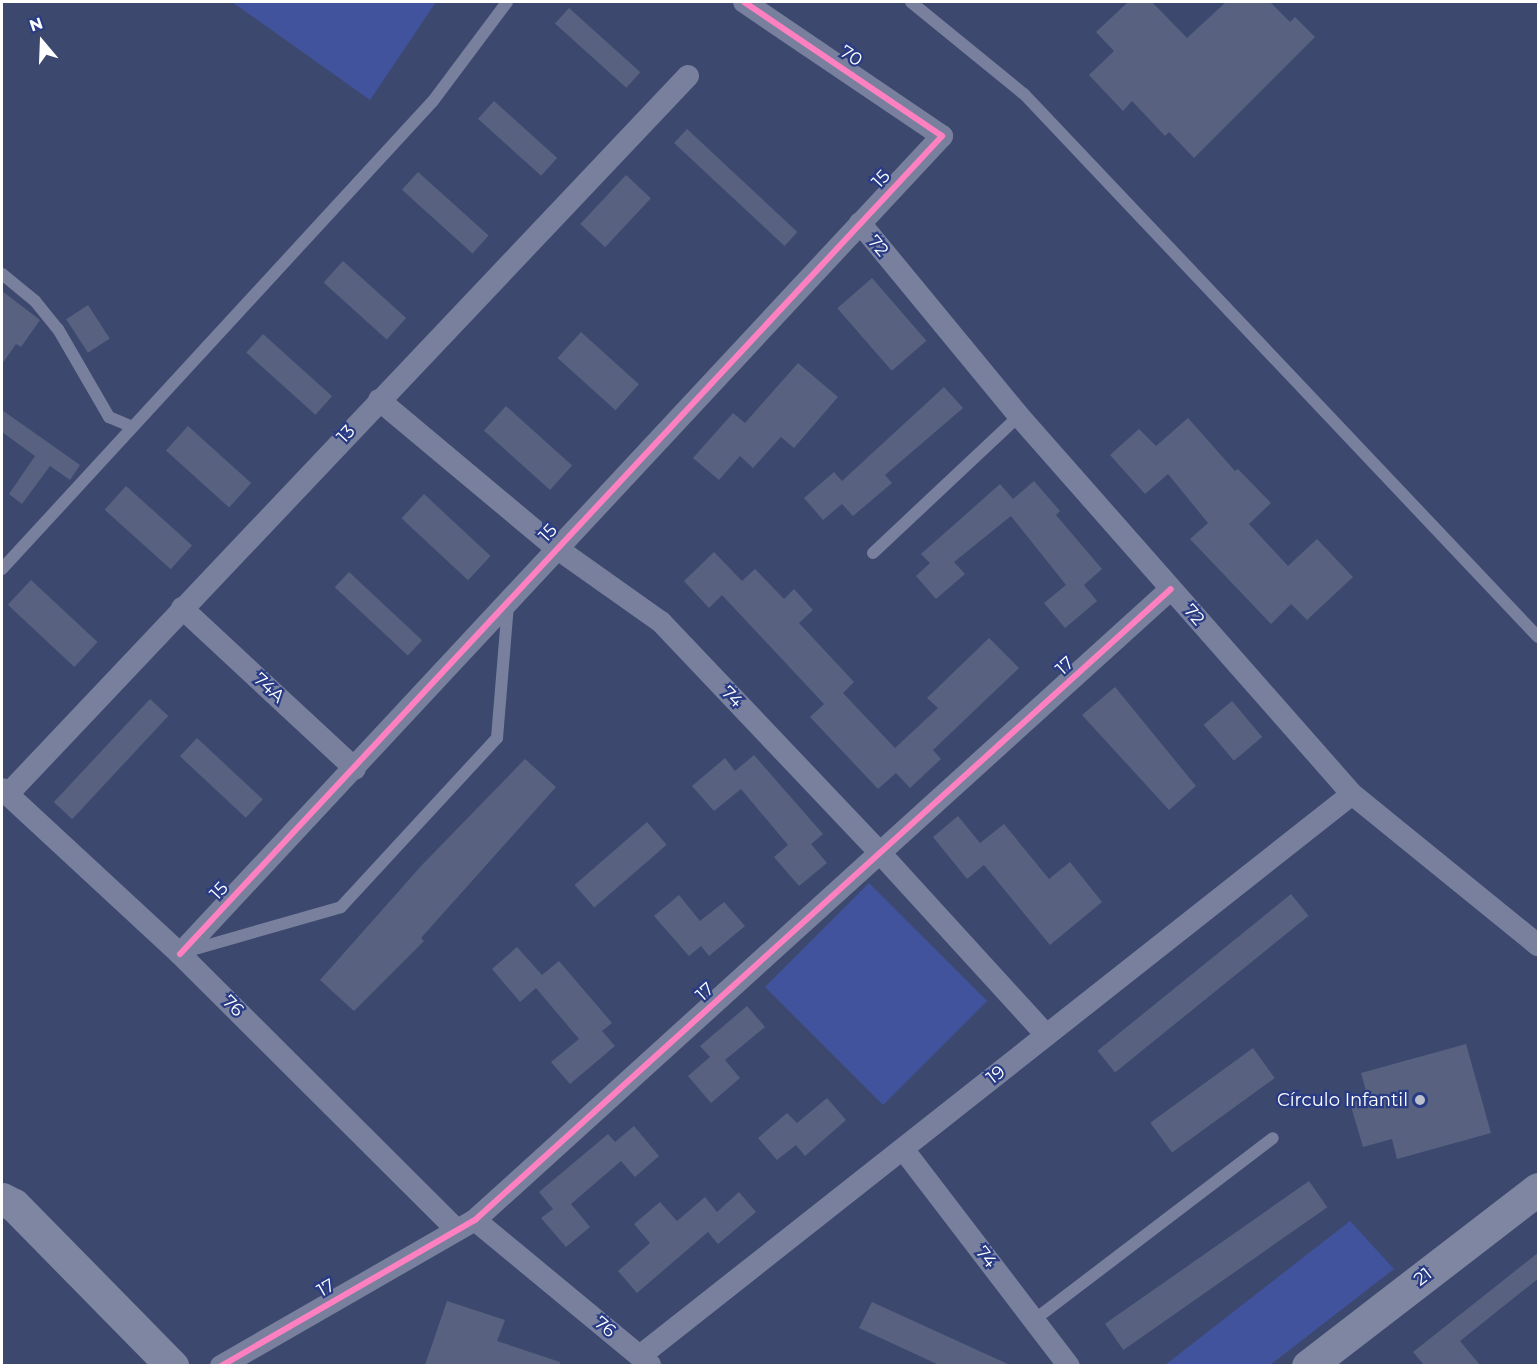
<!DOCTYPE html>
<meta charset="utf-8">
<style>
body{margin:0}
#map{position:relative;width:1540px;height:1367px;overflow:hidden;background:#3d486f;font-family:Montserrat,sans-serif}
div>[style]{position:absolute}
.green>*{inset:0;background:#40539c;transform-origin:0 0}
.building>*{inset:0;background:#586180;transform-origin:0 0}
.lane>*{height:12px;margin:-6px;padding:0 6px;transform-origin:6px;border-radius:6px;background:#78809d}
.street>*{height:22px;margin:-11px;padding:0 11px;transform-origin:11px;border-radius:11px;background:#78809d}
.secondary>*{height:33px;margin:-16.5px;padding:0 16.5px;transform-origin:16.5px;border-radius:16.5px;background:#7e86a1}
.cycleway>*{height:6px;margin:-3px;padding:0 3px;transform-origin:3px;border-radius:3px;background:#ff80c0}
.dots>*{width:16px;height:16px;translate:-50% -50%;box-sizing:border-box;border:3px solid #283b84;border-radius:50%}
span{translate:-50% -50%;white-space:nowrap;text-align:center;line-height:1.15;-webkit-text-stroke:4.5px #283b84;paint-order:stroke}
.street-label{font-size:18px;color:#fff}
.poi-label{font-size:18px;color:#fff}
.right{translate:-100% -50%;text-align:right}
.frame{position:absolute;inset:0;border:3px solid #fff;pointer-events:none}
.north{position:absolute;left:12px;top:12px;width:60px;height:60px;-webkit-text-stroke:4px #283b84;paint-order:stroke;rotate:341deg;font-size:16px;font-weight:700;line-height:24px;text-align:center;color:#fff}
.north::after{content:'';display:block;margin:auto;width:21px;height:27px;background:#fff;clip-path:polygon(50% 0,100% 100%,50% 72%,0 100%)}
</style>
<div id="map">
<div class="green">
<div style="clip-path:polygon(232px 2px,436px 2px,370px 100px)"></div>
<div style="left:869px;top:883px;width:167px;height:147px;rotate:45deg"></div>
<div style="clip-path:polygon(1350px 1221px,1394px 1269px,1270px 1365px,1165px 1365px)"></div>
</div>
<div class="building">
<div style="clip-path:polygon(1128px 2px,1152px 2px,1187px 38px,1226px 2px,1270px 2px,1290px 22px,1295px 17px,1315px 37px,1194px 158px,1169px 132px,1165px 136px,1132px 101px,1123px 111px,1089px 75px,1114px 51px,1096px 32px)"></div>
<div style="left:569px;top:8px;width:96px;height:21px;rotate:42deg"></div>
<div style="left:494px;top:101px;width:85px;height:24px;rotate:42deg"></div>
<div style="left:687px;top:129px;width:151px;height:19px;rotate:43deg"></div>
<div style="left:418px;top:172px;width:95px;height:24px;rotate:42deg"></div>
<div style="left:626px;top:175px;width:34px;height:67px;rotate:43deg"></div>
<div style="left:343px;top:261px;width:85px;height:29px;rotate:42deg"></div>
<div style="left:872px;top:278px;width:83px;height:46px;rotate:49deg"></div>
<div style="clip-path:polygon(2px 291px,40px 320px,21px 347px,16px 344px,2px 364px)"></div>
<div style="left:88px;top:305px;width:40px;height:26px;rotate:57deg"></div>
<div style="left:581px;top:332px;width:78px;height:35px;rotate:42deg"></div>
<div style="left:263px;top:334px;width:93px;height:25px;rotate:42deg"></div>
<div style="clip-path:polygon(798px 363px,838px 397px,794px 448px,781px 437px,753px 468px,740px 456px,719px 480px,693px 458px,733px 413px,745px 423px)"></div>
<div style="clip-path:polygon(944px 387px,963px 408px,885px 475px,892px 483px,853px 516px,842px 504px,823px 520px,804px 498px,834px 472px,842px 481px)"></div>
<div style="left:506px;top:406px;width:89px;height:33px;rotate:42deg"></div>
<div style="clip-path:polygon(2px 410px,80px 465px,70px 480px,50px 466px,22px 504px,9px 494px,35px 456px,2px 432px)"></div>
<div style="clip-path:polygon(1188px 418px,1235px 471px,1238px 469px,1271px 503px,1249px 524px,1288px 566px,1317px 539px,1353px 577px,1307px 620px,1291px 604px,1271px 624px,1190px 539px,1208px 523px,1168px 474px,1145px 494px,1110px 455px,1139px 429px,1156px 446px)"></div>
<div style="left:188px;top:426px;width:85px;height:33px;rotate:42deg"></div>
<div style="clip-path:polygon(1034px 481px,1060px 511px,1056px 515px,1102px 569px,1084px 585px,1097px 601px,1065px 628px,1044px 603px,1066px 585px,1011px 516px,954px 562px,965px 574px,936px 599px,916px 576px,930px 563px,921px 554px,1000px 484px,1013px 499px)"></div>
<div style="left:126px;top:486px;width:89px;height:32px;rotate:42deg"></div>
<div style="left:424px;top:494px;width:91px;height:33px;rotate:43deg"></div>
<div style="clip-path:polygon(714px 552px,742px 581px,755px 569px,784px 599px,794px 589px,813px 610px,799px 623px,854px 682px,843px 693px,895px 748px,938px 708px,927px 698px,989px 638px,1019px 668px,933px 750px,941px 759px,910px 788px,896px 773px,878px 789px,810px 717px,824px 704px,722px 595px,709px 608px,684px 581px)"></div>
<div style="left:349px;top:572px;width:100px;height:21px;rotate:43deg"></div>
<div style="left:31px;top:580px;width:91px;height:34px;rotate:43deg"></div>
<div style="clip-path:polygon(1115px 687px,1196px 786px,1169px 810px,1082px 715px)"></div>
<div style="left:150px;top:699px;width:25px;height:141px;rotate:43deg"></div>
<div style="left:1232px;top:701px;width:47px;height:37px;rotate:50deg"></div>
<div style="left:197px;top:738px;width:90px;height:25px;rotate:43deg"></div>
<div style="clip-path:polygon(754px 755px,823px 834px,811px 844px,827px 863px,799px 886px,774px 857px,788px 845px,741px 789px,714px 811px,692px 786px,725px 758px,735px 771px)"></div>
<div style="clip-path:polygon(525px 759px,556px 787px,421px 938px,424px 941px,354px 1011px,320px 980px,422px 865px)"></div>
<div style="clip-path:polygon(958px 816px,980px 843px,1004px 824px,1049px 879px,1070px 862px,1102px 902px,1050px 945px,984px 865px,967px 879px,933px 837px)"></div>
<div style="left:647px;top:822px;width:30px;height:96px;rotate:49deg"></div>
<div style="left:1291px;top:894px;width:28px;height:249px;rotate:51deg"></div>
<div style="clip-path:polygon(679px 895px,700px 921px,724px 902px,745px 926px,709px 956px,701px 946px,689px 956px,654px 916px)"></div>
<div style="clip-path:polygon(517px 947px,542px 975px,559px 961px,612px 1023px,602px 1031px,615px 1046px,570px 1084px,551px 1062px,579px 1039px,536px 988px,520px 1002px,492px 969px)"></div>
<div style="clip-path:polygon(747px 1006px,765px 1027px,725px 1060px,740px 1078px,711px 1103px,688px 1076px,710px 1057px,700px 1046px)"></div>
<div style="clip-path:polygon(1466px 1044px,1491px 1133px,1397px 1159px,1392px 1139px,1363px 1147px,1350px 1103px,1368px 1098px,1361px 1073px)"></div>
<div style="left:1253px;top:1048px;width:37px;height:127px;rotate:54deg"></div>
<div style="clip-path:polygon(827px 1098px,846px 1120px,805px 1156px,796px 1145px,777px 1160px,758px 1138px,787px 1113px,797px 1123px)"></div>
<div style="clip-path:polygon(634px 1126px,659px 1156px,635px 1177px,621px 1161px,571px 1204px,590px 1227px,566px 1247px,541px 1218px,553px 1209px,539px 1192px,608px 1134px,615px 1142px)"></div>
<div style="left:1309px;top:1181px;width:32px;height:249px;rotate:55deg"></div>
<div style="clip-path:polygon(739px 1192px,756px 1212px,718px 1244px,708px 1232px,637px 1293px,618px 1271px,650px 1243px,634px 1224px,660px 1202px,677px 1221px,705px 1197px,717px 1212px)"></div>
<div style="clip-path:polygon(1539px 1252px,1539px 1278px,1460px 1341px,1480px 1365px,1424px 1365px,1413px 1352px)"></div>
<div style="clip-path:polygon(447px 1301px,505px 1320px,497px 1341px,560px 1362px,560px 1365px,425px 1365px)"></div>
<div style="clip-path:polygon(872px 1302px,1010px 1365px,939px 1365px,859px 1328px)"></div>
</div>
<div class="lane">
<div style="left:911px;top:2px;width:146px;rotate:39.2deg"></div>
<div style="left:1024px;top:94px;width:748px;rotate:46.57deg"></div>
<div style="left:2px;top:274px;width:43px;rotate:39.3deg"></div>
<div style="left:35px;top:301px;width:36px;rotate:51deg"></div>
<div style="left:58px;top:329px;width:102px;rotate:59.9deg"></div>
<div style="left:109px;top:417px;width:25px;rotate:23deg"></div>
<div style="left:873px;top:553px;width:200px;rotate:-43.2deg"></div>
<div style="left:2px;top:569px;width:636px;rotate:-47.36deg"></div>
<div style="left:433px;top:101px;width:124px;rotate:-53.2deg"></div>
<div style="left:188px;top:951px;width:159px;rotate:-16deg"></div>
<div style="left:341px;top:907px;width:230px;rotate:-47.3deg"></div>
<div style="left:497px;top:738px;width:133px;rotate:-85.3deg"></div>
<div style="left:1034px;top:1320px;width:300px;rotate:-37.3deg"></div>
</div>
<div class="street">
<div style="left:860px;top:223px;width:250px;rotate:50.5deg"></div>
<div style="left:1019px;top:416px;width:504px;rotate:48.62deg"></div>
<div style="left:1352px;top:794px;width:240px;rotate:39.1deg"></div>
<div style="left:379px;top:400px;width:229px;rotate:39.9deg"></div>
<div style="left:555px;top:547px;width:130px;rotate:35.3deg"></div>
<div style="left:661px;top:622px;width:320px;rotate:46.5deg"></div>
<div style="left:881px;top:854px;width:245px;rotate:47.6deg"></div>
<div style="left:182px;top:608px;width:236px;rotate:42.9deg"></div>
<div style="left:2px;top:789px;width:243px;rotate:42.8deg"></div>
<div style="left:180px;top:954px;width:391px;rotate:44.9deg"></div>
<div style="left:8px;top:794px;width:989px;rotate:-46.56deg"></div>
<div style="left:180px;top:954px;width:1118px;rotate:-47.03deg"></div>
<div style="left:942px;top:136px;width:239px;rotate:-145.9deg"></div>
<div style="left:903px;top:1149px;width:273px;rotate:52.6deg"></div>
<div style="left:475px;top:1220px;width:227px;rotate:39.6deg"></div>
<div style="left:640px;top:1356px;width:907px;rotate:-38.28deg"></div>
<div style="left:221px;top:1366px;width:293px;rotate:-29.9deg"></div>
<div style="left:475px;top:1220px;width:939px;rotate:-42.2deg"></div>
</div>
<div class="secondary">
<div style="left:2px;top:1199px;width:13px;rotate:27deg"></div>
<div style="left:14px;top:1205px;width:226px;rotate:45.5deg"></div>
<div style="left:1308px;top:1366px;width:290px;rotate:-37.6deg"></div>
</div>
<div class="cycleway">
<div style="left:180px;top:954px;width:1118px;rotate:-47.03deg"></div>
<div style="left:942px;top:136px;width:239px;rotate:-145.9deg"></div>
<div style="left:221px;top:1366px;width:293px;rotate:-29.9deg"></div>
<div style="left:475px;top:1220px;width:939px;rotate:-42.2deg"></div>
</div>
<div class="dots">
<div style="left:1420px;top:1100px;background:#bbbfcd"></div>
</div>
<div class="street-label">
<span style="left:851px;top:56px;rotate:34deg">70</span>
<span style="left:881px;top:179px;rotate:-47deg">15</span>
<span style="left:878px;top:246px;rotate:50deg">72</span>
<span style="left:346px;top:434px;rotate:-47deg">13</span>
<span style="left:548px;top:533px;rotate:-47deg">15</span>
<span style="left:1194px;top:615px;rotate:49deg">72</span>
<span style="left:1065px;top:666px;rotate:-42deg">17</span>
<span style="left:269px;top:688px;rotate:43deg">74A</span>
<span style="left:732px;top:697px;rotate:46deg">74</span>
<span style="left:219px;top:891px;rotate:-47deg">15</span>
<span style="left:705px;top:992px;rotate:-42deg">17</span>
<span style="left:233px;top:1006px;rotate:45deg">76</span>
<span style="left:996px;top:1075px;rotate:-38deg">19</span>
<span style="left:986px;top:1257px;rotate:53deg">74</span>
<span style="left:1423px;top:1277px;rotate:-38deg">21</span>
<span style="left:326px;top:1288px;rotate:-30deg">17</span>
<span style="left:605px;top:1327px;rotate:40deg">76</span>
</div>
<div class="poi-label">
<span class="right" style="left:1408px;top:1100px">Círculo Infantil</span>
</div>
<div class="frame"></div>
<div class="north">N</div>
</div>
